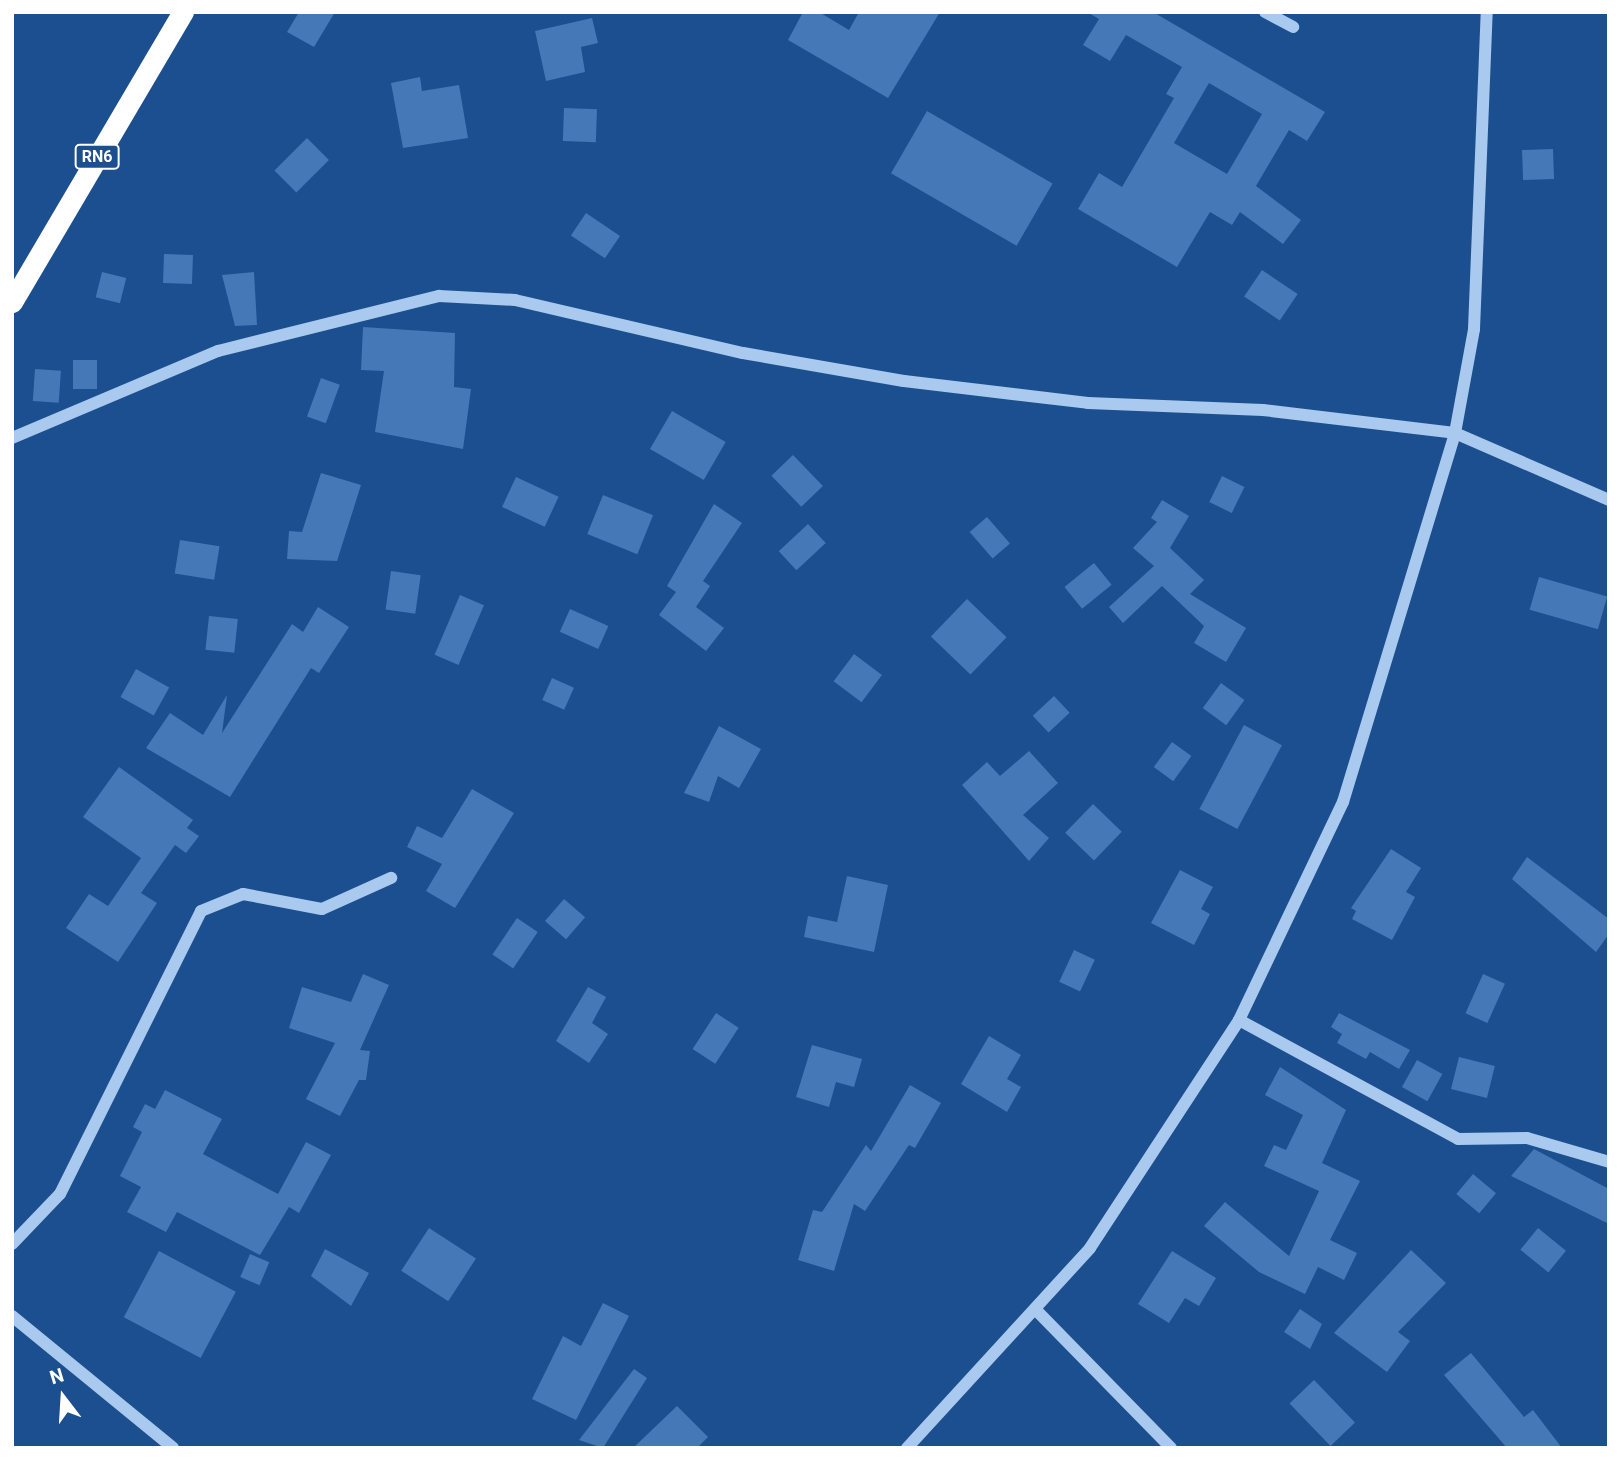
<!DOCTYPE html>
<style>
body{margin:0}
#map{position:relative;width:1621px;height:1460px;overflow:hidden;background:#1b4f8f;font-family:Roboto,sans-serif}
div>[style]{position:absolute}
.building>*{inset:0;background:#4478b7;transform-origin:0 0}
.minor>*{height:12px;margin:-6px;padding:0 6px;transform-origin:6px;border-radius:6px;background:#a9c9ee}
.highway>*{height:21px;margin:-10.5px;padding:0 10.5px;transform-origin:10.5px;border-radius:10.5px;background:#fff}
span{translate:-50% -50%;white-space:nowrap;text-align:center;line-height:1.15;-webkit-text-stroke:5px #1b4f8f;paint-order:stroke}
.shield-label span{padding:2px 5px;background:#1b4f8f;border:2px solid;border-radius:5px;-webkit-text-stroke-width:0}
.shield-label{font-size:16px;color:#fff;font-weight:700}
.frame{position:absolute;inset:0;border:14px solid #fff;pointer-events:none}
.north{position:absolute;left:28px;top:1362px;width:70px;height:70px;-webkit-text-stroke:5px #1b4f8f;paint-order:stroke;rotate:343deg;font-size:19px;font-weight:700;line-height:28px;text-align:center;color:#fff}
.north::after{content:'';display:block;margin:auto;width:24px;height:32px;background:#fff;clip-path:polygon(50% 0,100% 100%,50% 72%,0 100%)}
</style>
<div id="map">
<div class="building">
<div style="clip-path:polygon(299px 12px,335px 12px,314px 47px,287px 32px)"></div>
<div style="clip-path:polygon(803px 12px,819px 12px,849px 30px,859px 12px,940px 12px,888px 98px,788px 40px)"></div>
<div style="clip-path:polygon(evenodd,1087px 12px,1153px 12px,1325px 112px,1307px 141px,1289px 130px,1256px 186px,1301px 220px,1283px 244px,1240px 212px,1232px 225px,1210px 212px,1177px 267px,1078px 209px,1099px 173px,1122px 187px,1174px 98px,1166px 94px,1182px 67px,1126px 35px,1110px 61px,1083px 45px,1099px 19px,1087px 12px,1209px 83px,1262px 114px,1227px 174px,1174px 143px,1209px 83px)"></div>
<div style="clip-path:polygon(592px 18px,598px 43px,581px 47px,585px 72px,546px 81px,535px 31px)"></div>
<div style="clip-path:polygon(420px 77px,422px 91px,459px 85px,468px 138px,403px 148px,391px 83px)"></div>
<div style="left:564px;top:108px;width:33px;height:33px;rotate:2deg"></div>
<div style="left:927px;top:111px;width:145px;height:72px;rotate:30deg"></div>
<div style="left:307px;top:138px;width:31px;height:46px;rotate:45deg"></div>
<div style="left:1553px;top:149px;width:30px;height:31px;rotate:88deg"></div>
<div style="left:586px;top:213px;width:41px;height:27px;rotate:34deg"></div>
<div style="left:164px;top:254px;width:29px;height:29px;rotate:2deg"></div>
<div style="left:1262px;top:270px;width:43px;height:32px;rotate:34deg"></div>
<div style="left:102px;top:272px;width:25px;height:26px;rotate:14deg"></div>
<div style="clip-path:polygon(254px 272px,257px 325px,235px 326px,222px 275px)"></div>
<div style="clip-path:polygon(363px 327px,455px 333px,454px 387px,471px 389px,463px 449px,375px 432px,384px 371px,361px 370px)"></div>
<div style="left:73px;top:360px;width:24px;height:29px"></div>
<div style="left:35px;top:369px;width:26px;height:32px;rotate:4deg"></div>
<div style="left:321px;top:378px;width:20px;height:41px;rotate:20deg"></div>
<div style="left:672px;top:411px;width:62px;height:44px;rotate:30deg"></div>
<div style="left:793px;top:455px;width:43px;height:30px;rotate:46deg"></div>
<div style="clip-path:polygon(321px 473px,361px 485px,337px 561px,287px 559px,289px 531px,302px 532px)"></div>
<div style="left:1222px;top:476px;width:25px;height:29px;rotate:26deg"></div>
<div style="left:516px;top:477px;width:47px;height:33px;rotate:25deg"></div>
<div style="left:603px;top:495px;width:54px;height:42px;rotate:22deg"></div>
<div style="clip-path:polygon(1162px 500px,1189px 516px,1170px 548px,1204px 580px,1190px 594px,1246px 628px,1226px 662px,1194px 643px,1204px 626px,1162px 586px,1123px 623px,1109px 607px,1154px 566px,1133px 548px,1157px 522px,1151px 518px)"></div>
<div style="clip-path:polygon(714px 504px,742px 523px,703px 581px,710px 586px,696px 607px,724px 628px,706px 651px,659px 615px,676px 592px,667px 586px)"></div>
<div style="left:987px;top:517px;width:35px;height:23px;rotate:49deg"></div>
<div style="left:808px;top:524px;width:26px;height:40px;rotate:47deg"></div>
<div style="left:180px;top:540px;width:40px;height:34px;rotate:9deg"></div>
<div style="left:1094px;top:563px;width:28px;height:38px;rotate:51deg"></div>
<div style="left:391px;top:571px;width:30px;height:39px;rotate:8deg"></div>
<div style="left:1539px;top:577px;width:71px;height:34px;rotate:16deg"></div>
<div style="left:460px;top:595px;width:26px;height:65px;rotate:23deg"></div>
<div style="left:967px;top:599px;width:55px;height:52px;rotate:44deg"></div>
<div style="clip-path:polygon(318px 607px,349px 627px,319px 673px,311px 668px,230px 797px,146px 748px,170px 713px,203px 735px,227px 695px,222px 733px,292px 624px,303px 632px)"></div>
<div style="left:570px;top:609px;width:42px;height:25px;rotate:24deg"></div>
<div style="left:209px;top:616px;width:29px;height:34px;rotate:6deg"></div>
<div style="left:854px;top:654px;width:35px;height:34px;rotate:37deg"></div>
<div style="left:136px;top:669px;width:38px;height:32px;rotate:29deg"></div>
<div style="left:552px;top:678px;width:24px;height:24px;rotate:24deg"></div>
<div style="left:1221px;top:683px;width:29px;height:31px;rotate:36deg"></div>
<div style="left:1054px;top:696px;width:23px;height:29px;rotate:47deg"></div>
<div style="left:1244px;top:725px;width:43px;height:95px;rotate:28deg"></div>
<div style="clip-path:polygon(719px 726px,761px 749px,739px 788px,718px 776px,709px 802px,684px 793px)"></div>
<div style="left:1172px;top:742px;width:24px;height:31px;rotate:36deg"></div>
<div style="clip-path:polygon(1029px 751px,1058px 783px,1023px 815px,1049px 838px,1029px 861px,962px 785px,987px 762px,1000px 776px)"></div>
<div style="clip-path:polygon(119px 767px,193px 820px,187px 828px,199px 836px,186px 853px,175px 845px,141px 893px,157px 903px,118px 962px,66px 928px,89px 894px,108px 906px,141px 858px,83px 817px)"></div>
<div style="clip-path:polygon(472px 789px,514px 813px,455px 908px,426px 891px,442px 864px,407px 847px,417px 826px,442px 838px)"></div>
<div style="left:1093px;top:804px;width:40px;height:40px;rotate:44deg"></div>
<div style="clip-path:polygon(1391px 849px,1421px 868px,1406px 892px,1415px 897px,1392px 940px,1352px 919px,1356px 911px,1351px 908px)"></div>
<div style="clip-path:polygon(1527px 857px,1609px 919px,1609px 934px,1596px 952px,1512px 879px)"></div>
<div style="clip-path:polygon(1180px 870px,1213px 887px,1201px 909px,1210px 914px,1194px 945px,1151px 923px)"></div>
<div style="clip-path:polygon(847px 876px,888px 885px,874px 952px,804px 937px,808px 916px,837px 922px)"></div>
<div style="left:564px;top:899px;width:28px;height:29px;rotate:41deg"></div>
<div style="left:517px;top:918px;width:25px;height:44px;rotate:34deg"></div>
<div style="left:1074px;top:950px;width:23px;height:35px;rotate:25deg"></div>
<div style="clip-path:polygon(363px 974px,389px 985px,360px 1050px,370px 1051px,366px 1080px,359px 1080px,340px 1116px,306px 1099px,335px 1043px,289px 1028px,302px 987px,351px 1002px)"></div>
<div style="left:1483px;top:974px;width:24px;height:43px;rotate:24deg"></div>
<div style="clip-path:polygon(588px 987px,606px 997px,592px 1023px,608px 1034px,589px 1063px,556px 1041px)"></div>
<div style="left:716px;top:1013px;width:27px;height:43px;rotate:33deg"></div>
<div style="clip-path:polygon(1339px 1013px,1410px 1050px,1399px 1069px,1370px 1052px,1366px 1059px,1337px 1043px,1342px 1034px,1331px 1027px)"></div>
<div style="clip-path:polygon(989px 1036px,1021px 1055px,1007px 1079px,1021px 1087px,1007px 1112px,961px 1084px)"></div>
<div style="clip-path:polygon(812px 1045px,862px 1059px,854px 1087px,836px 1082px,829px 1107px,796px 1097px)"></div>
<div style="left:1459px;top:1057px;width:37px;height:33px;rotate:14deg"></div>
<div style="left:1417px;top:1060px;width:29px;height:31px;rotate:29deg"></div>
<div style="clip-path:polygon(1280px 1067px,1346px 1110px,1322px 1163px,1360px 1181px,1330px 1240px,1357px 1253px,1344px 1280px,1318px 1267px,1305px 1294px,1259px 1272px,1204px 1226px,1225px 1202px,1289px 1256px,1319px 1191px,1264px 1166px,1274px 1145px,1286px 1150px,1303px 1115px,1265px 1095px)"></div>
<div style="clip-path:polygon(910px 1085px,941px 1103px,915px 1148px,909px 1145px,865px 1211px,854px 1204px,834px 1271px,798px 1260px,813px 1210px,822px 1212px,866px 1145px,871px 1151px)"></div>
<div style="clip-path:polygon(165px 1090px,222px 1119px,203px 1154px,278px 1194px,306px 1142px,331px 1155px,299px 1213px,289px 1207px,260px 1255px,177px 1212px,166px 1232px,127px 1212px,141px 1187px,120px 1176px,142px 1132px,133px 1127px,145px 1104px,155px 1109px)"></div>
<div style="clip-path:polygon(1534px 1149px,1609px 1189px,1609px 1224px,1511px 1176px)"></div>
<div style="left:1473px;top:1174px;width:30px;height:26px;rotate:40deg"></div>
<div style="left:429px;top:1228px;width:56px;height:51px;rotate:33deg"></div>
<div style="left:1538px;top:1228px;width:36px;height:28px;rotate:39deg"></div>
<div style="clip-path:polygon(325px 1249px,369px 1273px,351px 1306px,311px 1276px)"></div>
<div style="clip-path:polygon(1411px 1250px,1446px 1283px,1398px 1332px,1410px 1341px,1387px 1372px,1334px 1333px)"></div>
<div style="left:159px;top:1251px;width:87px;height:75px;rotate:28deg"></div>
<div style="clip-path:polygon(1172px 1251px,1216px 1278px,1199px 1306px,1185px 1298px,1169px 1323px,1138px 1304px)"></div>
<div style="left:250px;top:1254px;width:21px;height:25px;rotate:23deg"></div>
<div style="clip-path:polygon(603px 1303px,629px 1316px,576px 1420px,532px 1399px,563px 1336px,581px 1346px)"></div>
<div style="clip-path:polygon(1300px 1309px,1322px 1324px,1310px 1349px,1284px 1332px)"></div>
<div style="clip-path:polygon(1471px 1353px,1524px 1417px,1533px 1410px,1562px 1448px,1507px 1448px,1444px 1375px)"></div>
<div style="clip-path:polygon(634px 1369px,647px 1378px,603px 1448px,579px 1440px)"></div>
<div style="left:1314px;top:1380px;width:59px;height:34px;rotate:46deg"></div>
<div style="clip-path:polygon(677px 1406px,708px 1437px,697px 1448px,633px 1448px)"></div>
</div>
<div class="minor">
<div style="left:1265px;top:12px;width:32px;rotate:28deg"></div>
<div style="left:12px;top:438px;width:224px;rotate:-22.9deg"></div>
<div style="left:218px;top:351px;width:228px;rotate:-14deg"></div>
<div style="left:439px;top:296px;width:76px;rotate:3deg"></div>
<div style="left:515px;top:300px;width:234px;rotate:13.1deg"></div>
<div style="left:743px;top:353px;width:163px;rotate:9.9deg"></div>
<div style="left:904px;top:381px;width:185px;rotate:6.8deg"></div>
<div style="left:1088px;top:403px;width:175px;rotate:2.3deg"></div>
<div style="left:1263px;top:410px;width:193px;rotate:6.8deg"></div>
<div style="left:1455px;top:433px;width:168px;rotate:23.5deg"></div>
<div style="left:1239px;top:1020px;width:249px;rotate:28.5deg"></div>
<div style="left:1458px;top:1139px;width:69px;rotate:-0.8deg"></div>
<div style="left:1527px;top:1138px;width:85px;rotate:16.3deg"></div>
<div style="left:12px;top:1244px;width:69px;rotate:-46.2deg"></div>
<div style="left:60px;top:1194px;width:316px;rotate:-63.5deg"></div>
<div style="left:201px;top:911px;width:45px;rotate:-22deg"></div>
<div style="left:243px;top:894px;width:80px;rotate:10.8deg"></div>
<div style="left:322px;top:909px;width:76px;rotate:-24.2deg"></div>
<div style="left:1036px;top:1310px;width:193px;rotate:45.6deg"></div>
<div style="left:12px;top:1316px;width:208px;rotate:39.3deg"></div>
<div style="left:907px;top:1448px;width:271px;rotate:-47.5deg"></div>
<div style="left:1090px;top:1248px;width:272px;rotate:-56.8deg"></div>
<div style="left:1239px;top:1020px;width:242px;rotate:-64.5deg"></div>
<div style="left:1343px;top:802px;width:386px;rotate:-73.1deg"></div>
<div style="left:1455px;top:433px;width:106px;rotate:-79.6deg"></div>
<div style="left:1474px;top:329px;width:317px;rotate:-87.7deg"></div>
</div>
<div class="highway">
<div style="left:12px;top:302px;width:337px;rotate:-59.5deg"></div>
</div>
<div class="shield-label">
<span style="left:97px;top:157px">RN6</span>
</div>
<div class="frame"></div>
<div class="north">N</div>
</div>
